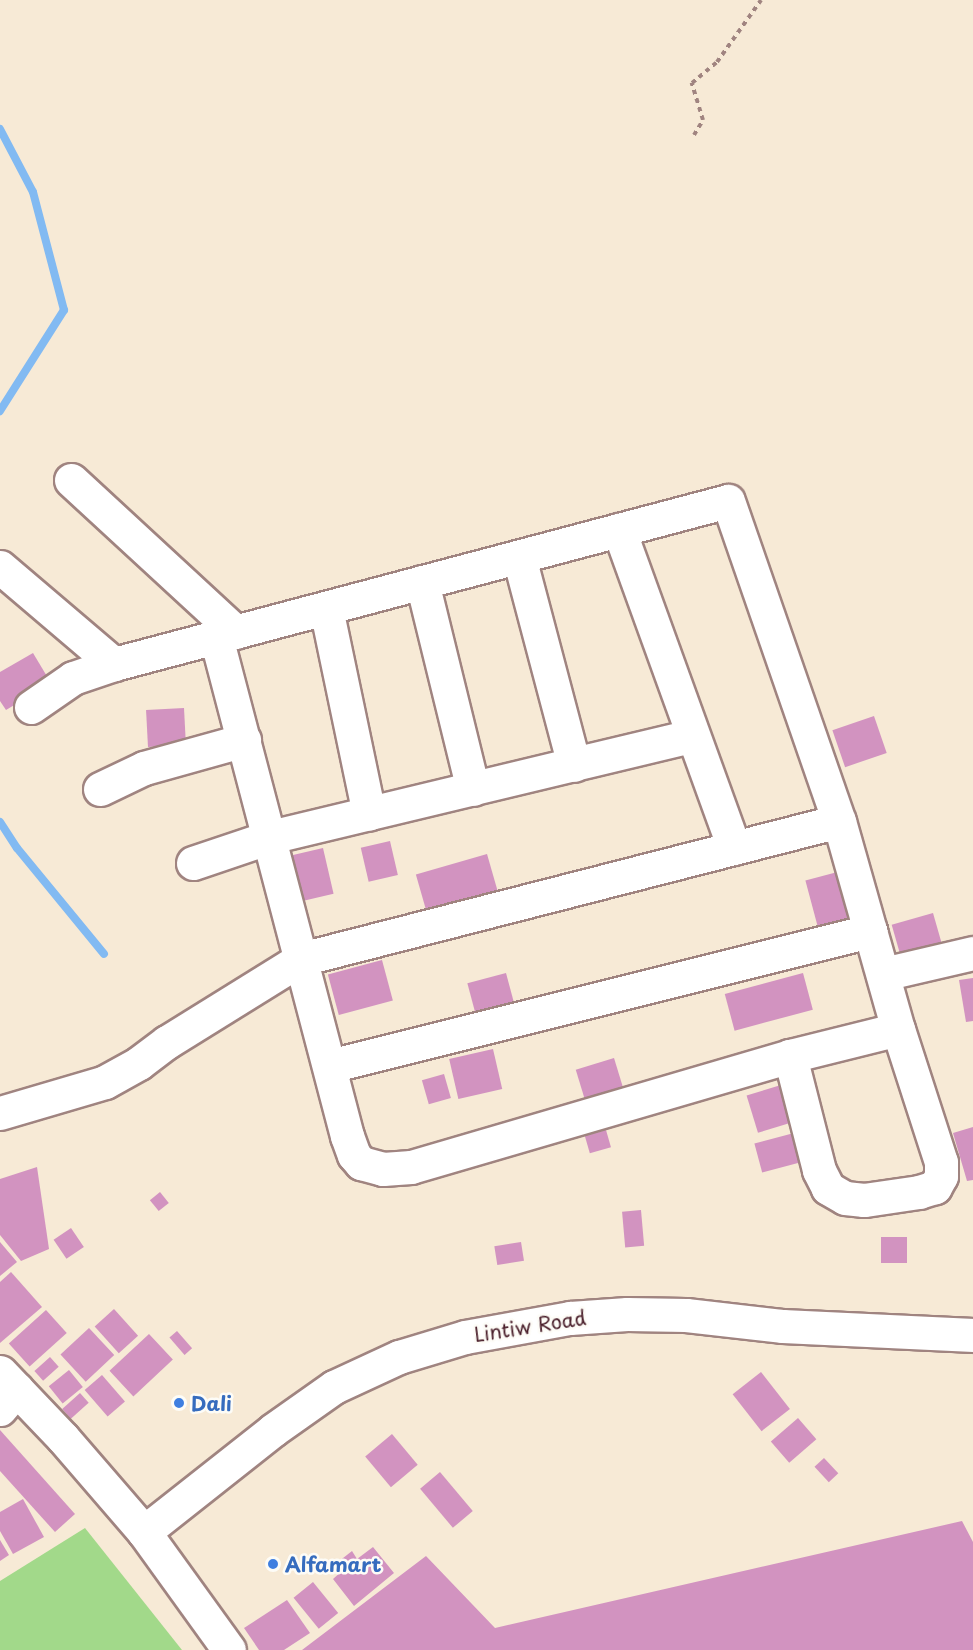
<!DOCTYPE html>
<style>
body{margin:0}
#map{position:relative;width:973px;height:1650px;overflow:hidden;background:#f7ead6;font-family:"Playpen Sans",sans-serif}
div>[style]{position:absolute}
.green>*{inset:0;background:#a2d98a}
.stream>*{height:8px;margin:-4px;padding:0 4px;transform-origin:4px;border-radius:4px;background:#82baf2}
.building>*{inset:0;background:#d293c0;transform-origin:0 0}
.path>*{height:4px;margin-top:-2px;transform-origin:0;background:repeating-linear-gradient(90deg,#a08480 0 4.5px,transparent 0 9px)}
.roads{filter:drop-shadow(2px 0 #a08480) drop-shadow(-2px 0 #a08480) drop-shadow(0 2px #a08480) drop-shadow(0 -2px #a08480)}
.minor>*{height:33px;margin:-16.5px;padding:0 16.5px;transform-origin:16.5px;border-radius:16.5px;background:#fff}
.major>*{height:33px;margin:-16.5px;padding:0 16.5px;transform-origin:16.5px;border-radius:16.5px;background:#fff}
.dots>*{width:16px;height:16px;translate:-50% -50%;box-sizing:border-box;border:3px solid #fdfcf7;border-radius:50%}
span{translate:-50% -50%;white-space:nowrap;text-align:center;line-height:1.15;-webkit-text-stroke:5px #fdfcf7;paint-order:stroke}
.street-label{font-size:20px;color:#4a1f2b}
.shop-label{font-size:20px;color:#366cbe;font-weight:700}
.left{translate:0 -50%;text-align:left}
</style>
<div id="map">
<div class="green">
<div style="clip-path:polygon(85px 1528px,182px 1650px,0 1650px,0 1581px)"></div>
</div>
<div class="stream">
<div style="left:0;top:129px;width:71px;rotate:62.4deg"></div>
<div style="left:33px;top:192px;width:122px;rotate:75.3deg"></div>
<div style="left:64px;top:310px;width:120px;rotate:122.4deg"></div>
<div style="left:0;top:822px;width:31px;rotate:57deg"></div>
<div style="left:17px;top:848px;width:137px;rotate:50.6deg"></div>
</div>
<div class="building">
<div style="clip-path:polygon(33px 653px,51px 683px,6px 710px,0 701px,0 672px)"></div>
<div style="left:184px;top:708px;width:37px;height:38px;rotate:87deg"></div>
<div style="left:874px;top:716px;width:39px;height:44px;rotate:71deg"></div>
<div style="left:390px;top:841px;width:35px;height:30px;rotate:77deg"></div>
<div style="left:323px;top:848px;width:47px;height:34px;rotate:77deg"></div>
<div style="left:487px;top:854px;width:44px;height:74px;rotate:74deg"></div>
<div style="left:845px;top:870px;width:55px;height:41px;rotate:75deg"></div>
<div style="left:933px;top:913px;width:40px;height:43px;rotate:74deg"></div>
<div style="left:382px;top:960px;width:42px;height:56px;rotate:75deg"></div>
<div style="left:506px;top:973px;width:42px;height:40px;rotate:75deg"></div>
<div style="left:803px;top:973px;width:38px;height:81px;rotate:75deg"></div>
<div style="clip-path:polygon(973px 978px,973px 1021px,966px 1022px,959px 980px)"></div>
<div style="left:493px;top:1049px;width:41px;height:45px;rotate:77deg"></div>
<div style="left:614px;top:1058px;width:41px;height:40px;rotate:73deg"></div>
<div style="left:444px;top:1074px;width:25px;height:23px;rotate:74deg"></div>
<div style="left:781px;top:1085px;width:39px;height:36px;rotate:73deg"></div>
<div style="clip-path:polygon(973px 1127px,973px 1180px,967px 1181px,953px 1133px)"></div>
<div style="left:606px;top:1130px;width:18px;height:22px;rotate:74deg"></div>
<div style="left:794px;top:1133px;width:30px;height:41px;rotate:75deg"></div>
<div style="clip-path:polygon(37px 1167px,49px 1249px,21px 1261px,0 1235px,0 1179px)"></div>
<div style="left:160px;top:1192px;width:14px;height:13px;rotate:51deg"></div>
<div style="left:641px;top:1210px;width:36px;height:19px;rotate:85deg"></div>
<div style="left:71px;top:1228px;width:23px;height:21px;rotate:56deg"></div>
<div style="left:881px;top:1237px;width:26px;height:26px"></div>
<div style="clip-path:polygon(0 1242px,17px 1262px,0 1276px)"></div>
<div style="left:521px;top:1242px;width:19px;height:27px;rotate:81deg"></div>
<div style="clip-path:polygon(11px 1272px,42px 1307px,0 1343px,0 1282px)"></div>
<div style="left:114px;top:1309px;width:36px;height:26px;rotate:48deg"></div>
<div style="left:46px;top:1310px;width:31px;height:50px;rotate:48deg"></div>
<div style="left:89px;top:1328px;width:37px;height:39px;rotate:47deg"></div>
<div style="left:177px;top:1331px;width:23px;height:10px;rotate:49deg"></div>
<div style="left:149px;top:1334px;width:35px;height:54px;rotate:47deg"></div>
<div style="left:50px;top:1357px;width:13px;height:21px;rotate:48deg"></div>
<div style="left:69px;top:1370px;width:22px;height:26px;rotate:51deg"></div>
<div style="left:761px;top:1372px;width:47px;height:36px;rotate:52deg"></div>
<div style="left:102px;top:1375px;width:35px;height:23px;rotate:49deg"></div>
<div style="left:80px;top:1393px;width:13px;height:24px;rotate:48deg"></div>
<div style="left:798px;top:1418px;width:28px;height:36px;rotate:49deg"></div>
<div style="clip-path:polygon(0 1430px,75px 1514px,55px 1532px,0 1471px)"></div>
<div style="left:392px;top:1434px;width:40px;height:35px;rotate:50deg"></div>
<div style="left:824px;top:1458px;width:21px;height:13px;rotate:47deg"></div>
<div style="left:440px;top:1472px;width:51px;height:26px;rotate:50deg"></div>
<div style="clip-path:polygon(23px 1499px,44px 1537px,13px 1554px,0 1531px,0 1512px)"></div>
<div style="clip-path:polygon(962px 1521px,973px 1542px,973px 1650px,302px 1650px,426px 1556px,495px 1628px)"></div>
<div style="clip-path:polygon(0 1540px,9px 1555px,0 1561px)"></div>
<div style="clip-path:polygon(373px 1547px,394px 1573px,354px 1606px,333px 1579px,343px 1570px,338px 1562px,352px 1551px,357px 1559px)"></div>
<div style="left:313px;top:1582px;width:40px;height:25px;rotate:51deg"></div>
<div style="clip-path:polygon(287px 1600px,310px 1633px,284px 1650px,259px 1650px,244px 1628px)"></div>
</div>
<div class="path">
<div style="left:694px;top:135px;width:17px;rotate:-59deg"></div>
<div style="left:703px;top:120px;width:39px;rotate:-107deg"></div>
<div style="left:692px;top:83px;width:33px;rotate:-40deg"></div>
<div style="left:717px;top:62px;width:76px;rotate:-54.6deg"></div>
</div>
<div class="roads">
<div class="minor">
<div style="left:71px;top:480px;width:224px;rotate:42.7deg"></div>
<div style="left:619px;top:530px;width:338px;rotate:70.1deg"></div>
<div style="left:519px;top:557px;width:215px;rotate:75.2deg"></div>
<div style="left:0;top:567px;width:150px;rotate:40.4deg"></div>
<div style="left:422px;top:582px;width:213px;rotate:76.2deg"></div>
<div style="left:326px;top:608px;width:210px;rotate:78.2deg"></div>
<div style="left:216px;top:637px;width:516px;rotate:75.29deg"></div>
<div style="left:347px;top:1136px;width:20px;rotate:70deg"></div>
<div style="left:354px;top:1155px;width:11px;rotate:49deg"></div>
<div style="left:361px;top:1163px;width:23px;rotate:15deg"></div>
<div style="left:383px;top:1169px;width:28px;rotate:-4deg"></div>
<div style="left:411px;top:1167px;width:395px;rotate:-16.3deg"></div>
<div style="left:790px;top:1056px;width:111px;rotate:-14deg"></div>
<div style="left:31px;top:707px;width:51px;rotate:-34.6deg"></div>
<div style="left:73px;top:678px;width:43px;rotate:-18.9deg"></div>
<div style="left:114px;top:664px;width:635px;rotate:-14.87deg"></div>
<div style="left:728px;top:501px;width:339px;rotate:70.9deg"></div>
<div style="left:839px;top:821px;width:216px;rotate:74.2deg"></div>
<div style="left:898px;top:1029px;width:140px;rotate:72.1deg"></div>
<div style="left:941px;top:1162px;width:14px;rotate:90deg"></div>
<div style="left:941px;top:1176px;width:13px;rotate:119deg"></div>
<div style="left:935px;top:1187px;width:17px;rotate:163deg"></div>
<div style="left:919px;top:1192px;width:56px;rotate:171.7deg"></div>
<div style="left:864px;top:1200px;width:19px;rotate:-174deg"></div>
<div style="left:845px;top:1198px;width:20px;rotate:-150deg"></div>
<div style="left:828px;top:1188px;width:20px;rotate:-117deg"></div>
<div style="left:819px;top:1170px;width:118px;rotate:-104.3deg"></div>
<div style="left:100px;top:789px;width:49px;rotate:-25.5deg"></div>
<div style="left:144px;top:768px;width:104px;rotate:-15.6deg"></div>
<div style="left:193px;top:863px;width:81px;rotate:-18.7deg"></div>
<div style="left:270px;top:837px;width:434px;rotate:-13.5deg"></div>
<div style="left:883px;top:974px;width:92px;rotate:-13.1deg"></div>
<div style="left:330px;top:1066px;width:557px;rotate:-14.04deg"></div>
<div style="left:0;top:1113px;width:109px;rotate:-16.4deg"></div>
<div style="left:105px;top:1082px;width:39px;rotate:-29deg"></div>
<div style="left:139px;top:1063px;width:35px;rotate:-37deg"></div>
<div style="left:167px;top:1042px;width:158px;rotate:-31.8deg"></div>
<div style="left:301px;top:959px;width:555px;rotate:-14.39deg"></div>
<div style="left:0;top:1409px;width:26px;rotate:-50deg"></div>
<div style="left:144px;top:1532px;width:164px;rotate:-38.3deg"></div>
<div style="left:273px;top:1430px;width:75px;rotate:-35.2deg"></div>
<div style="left:334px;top:1387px;width:72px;rotate:-24.8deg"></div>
<div style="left:399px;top:1357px;width:69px;rotate:-16.9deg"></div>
<div style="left:465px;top:1337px;width:107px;rotate:-10.3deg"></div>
<div style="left:570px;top:1318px;width:57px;rotate:-4deg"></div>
<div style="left:627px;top:1314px;width:59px;rotate:1deg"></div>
<div style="left:686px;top:1315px;width:98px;rotate:6.5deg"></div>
<div style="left:783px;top:1326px;width:190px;rotate:2.7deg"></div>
</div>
<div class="major">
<div style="left:0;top:1372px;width:91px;rotate:46.3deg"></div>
<div style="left:63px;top:1438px;width:124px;rotate:49.2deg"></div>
<div style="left:144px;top:1532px;width:145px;rotate:54.2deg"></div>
</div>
</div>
<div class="dots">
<div style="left:179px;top:1403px;background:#3f7fe0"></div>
<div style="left:273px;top:1564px;background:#3f7fe0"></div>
</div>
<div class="street-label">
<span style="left:530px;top:1326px;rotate:-9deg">Lintiw Road</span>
</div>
<div class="shop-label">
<span class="left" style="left:191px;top:1403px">Dali</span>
<span class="left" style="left:285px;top:1564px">Alfamart</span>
</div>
</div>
